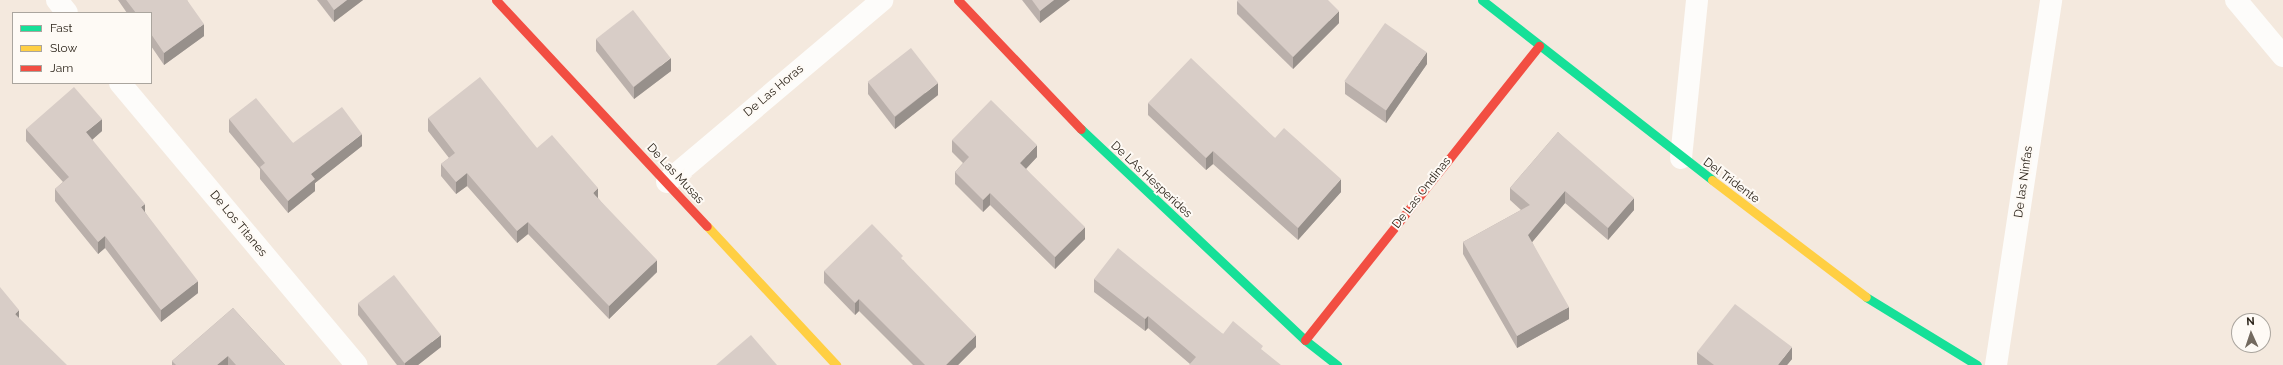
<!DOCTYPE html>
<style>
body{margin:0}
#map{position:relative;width:2283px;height:365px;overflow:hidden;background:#f4e9de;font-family:Raleway,sans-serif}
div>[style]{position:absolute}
.street>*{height:22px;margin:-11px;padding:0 11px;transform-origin:11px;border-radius:11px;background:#fdfcfa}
.fast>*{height:9px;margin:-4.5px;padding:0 4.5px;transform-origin:4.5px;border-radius:4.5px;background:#16e098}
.slow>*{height:9px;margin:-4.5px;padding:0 4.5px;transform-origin:4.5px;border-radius:4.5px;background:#ffcf43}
.jam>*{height:9px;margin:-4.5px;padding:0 4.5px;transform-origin:4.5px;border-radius:4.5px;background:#f24e42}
.wall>*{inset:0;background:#bab0ab}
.shaded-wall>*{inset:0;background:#97908b}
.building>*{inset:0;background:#d8cdc7;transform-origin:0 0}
span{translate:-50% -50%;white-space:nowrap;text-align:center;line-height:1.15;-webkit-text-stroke:4px #fefaf5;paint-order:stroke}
.street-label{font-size:12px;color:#2d251b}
.legend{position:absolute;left:12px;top:12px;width:140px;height:72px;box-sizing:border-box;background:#fefaf5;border:1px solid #aaa59e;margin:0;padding:5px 7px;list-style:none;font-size:12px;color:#2d251b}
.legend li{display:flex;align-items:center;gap:8px;height:20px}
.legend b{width:20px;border:1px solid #aaa59e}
.north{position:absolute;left:2231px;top:313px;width:40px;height:40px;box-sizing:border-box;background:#fefaf5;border:1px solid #aaa59e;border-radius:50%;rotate:357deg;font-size:11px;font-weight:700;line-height:16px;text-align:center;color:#2d251b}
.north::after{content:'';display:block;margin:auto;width:14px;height:18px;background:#736a5f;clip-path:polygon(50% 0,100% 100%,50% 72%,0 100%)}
</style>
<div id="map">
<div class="street">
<div style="left:57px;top:0;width:16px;rotate:52deg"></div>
<div style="left:2236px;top:0;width:73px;rotate:50deg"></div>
<div style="left:120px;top:83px;width:368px;rotate:50deg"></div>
<div style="left:1681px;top:158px;width:159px;rotate:-84.2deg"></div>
<div style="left:667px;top:182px;width:282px;rotate:-40.2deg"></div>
<div style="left:1996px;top:365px;width:369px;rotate:-81.4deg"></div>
</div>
<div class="fast">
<div style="left:1482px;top:0;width:292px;rotate:38deg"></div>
<div style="left:1081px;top:129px;width:308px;rotate:43.3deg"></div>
<div style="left:1305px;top:340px;width:41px;rotate:38deg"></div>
<div style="left:1866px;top:297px;width:130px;rotate:31.5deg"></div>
</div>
<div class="slow">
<div style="left:1712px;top:180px;width:193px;rotate:37.2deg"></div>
<div style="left:707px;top:226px;width:190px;rotate:47.1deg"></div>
</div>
<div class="jam">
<div style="left:496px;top:0;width:309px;rotate:47deg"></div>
<div style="left:958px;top:0;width:178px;rotate:46.4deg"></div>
<div style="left:1305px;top:340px;width:376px;rotate:-51.5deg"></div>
</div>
<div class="wall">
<div style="clip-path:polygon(118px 0,187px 0,204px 36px,164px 65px,151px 46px,151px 13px,127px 13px)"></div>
<div style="clip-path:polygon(317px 0,363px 0,334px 22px)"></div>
<div style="clip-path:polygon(1022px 0,1070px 0,1040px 23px)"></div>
<div style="clip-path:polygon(1237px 1px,1339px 23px,1293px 69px,1237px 14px)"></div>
<div style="clip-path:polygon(596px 39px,671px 71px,634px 99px,596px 51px)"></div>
<div style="clip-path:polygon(1427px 64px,1386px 123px,1345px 94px,1345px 82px)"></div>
<div style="clip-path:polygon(868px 82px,938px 95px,895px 129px,868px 94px)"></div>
<div style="clip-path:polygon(1148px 103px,1275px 138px,1341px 192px,1298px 240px,1213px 164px,1206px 170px,1148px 115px)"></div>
<div style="clip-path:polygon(428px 118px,537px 148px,598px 198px,657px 272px,609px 319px,528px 234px,517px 243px,467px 186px,456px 194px,441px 176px,441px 164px,449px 158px,428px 131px)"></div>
<div style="clip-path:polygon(229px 119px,293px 143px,362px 146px,315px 183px,315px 191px,288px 213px,260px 179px,260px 169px,229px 132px)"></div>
<div style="clip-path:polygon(26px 129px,102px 131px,92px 140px,145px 212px,198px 293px,161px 322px,105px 248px,98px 254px,55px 201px,55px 189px,63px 182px,26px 141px)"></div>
<div style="clip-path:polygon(1558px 132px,1634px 210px,1608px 240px,1565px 203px,1532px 242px,1569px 319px,1517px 348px,1463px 254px,1463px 242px,1521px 210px,1510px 200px,1510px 188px)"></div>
<div style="clip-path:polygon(952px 140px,1037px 157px,1026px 169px,1085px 239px,1055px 269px,990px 205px,983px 212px,955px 184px,955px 172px,963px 163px,952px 152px)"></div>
<div style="clip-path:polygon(903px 260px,976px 347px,958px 365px,913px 365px,859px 311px,855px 315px,824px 283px,824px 271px)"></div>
<div style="clip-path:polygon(1094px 279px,1223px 334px,1263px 351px,1190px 364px,1148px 328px,1145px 331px,1094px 292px)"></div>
<div style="clip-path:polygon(358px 303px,441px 347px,418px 365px,397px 365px,358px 315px)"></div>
<div style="clip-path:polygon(233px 308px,285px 365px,172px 365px,172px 361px)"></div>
<div style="clip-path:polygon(1697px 352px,1792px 359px,1787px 365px,1698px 365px,1697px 364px)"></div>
</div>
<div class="shaded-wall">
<div style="clip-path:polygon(347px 0,363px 0,334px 22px,334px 10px)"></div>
<div style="clip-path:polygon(1054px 0,1070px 0,1040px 23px,1040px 11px)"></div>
<div style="clip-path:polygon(1339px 11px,1339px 23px,1293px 69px,1293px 57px)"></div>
<div style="clip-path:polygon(204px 24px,204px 36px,164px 65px,164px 53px)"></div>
<div style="clip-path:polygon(1427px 52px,1427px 64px,1386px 123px,1386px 110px)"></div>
<div style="clip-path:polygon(671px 58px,671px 71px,634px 99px,634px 87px)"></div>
<div style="clip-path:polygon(938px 83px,938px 95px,895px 129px,895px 117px)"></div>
<div style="clip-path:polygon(102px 119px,102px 131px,86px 145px,86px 132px)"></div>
<div style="clip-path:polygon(362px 134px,362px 146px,315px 183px,315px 191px,288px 213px,288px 201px,311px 174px)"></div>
<div style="clip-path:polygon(1037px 145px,1037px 157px,1020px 175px,1020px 163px)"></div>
<div style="clip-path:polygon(1213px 151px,1213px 164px,1206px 170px,1206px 158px)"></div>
<div style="clip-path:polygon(467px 173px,467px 186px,456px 194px,456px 182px)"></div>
<div style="clip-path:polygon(1341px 179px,1341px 192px,1298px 240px,1298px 228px)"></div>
<div style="clip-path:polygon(598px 188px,598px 200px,593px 193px)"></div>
<div style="clip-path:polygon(1565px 191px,1565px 203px,1528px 247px,1528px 235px)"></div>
<div style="clip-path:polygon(990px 193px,990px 205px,983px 212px,983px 200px)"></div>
<div style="clip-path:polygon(1634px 198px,1634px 210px,1608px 240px,1608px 228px)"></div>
<div style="clip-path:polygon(145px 204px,145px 217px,141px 207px)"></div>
<div style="clip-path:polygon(528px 222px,528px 234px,517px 243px,517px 231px)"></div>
<div style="clip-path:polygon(1085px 227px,1085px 239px,1055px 269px,1055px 257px)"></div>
<div style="clip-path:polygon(105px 236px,105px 248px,98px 254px,98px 242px)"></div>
<div style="clip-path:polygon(657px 260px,657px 272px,609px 319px,609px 306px)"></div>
<div style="clip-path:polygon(198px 281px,198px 293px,161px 322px,161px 310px)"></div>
<div style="clip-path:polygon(859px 299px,859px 311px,855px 315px,855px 303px)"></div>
<div style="clip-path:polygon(1569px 307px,1569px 319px,1517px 348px,1517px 336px)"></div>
<div style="clip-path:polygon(19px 310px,19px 323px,15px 314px)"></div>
<div style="clip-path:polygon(1148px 316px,1148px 328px,1145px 331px,1145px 319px)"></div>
<div style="clip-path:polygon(441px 335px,441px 347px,418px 365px,405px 365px,405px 363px)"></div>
<div style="clip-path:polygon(976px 335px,976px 347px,958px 365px,946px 365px)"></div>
<div style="clip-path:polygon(1792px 347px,1792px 359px,1787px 365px,1778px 365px)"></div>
<div style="clip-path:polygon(228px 356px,228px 365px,217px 365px)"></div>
</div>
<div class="building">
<div style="clip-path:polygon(126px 0,187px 0,204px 24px,164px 53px,151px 34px,151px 13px,136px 13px)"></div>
<div style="clip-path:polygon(327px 0,347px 0,334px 10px)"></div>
<div style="clip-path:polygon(1032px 0,1054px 0,1040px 11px)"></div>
<div style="clip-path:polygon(1238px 0,1328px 0,1339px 11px,1293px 57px,1237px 1px)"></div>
<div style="left:633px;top:10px;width:61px;height:47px;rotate:52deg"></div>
<div style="left:1385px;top:23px;width:51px;height:71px;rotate:35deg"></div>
<div style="left:911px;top:48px;width:44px;height:55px;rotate:52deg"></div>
<div style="clip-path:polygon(1191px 58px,1275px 138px,1284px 128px,1341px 179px,1298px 228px,1213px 151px,1206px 158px,1148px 103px)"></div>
<div style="clip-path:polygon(480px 77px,537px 148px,552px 135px,598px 188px,593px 193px,657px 260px,609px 306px,528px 222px,517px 231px,467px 173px,456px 182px,441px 164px,455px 153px,428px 118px)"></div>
<div style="clip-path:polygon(74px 87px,102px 119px,86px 132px,145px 204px,141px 207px,198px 281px,161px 310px,105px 236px,98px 242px,55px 189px,69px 177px,26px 129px)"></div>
<div style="clip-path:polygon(256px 98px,293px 143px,342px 107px,362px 134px,311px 174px,315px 179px,288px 201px,260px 167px,265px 163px,229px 119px)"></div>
<div style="clip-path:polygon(991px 100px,1037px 145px,1020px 163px,1085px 227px,1055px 257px,990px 193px,983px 200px,955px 172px,969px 157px,952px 140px)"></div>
<div style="clip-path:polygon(1558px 132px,1634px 198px,1608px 228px,1565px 191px,1528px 235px,1569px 307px,1517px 336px,1463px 242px,1530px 205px,1510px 188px)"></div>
<div style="clip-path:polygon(872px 224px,903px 256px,901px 258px,976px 335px,946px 365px,925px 365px,859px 299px,855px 303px,824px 271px)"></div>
<div style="clip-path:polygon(1118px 248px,1223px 334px,1233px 321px,1263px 346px,1261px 349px,1281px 365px,1189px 365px,1196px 357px,1148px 316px,1145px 319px,1094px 279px)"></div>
<div style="left:394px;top:275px;width:76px;height:46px;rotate:52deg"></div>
<div style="clip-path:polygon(0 287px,19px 310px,15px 314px,67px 365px,0 365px)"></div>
<div style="clip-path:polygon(1735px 304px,1792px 347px,1778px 365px,1714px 365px,1697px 352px)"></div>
<div style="clip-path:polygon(233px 308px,285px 365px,236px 365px,228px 356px,217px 365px,176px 365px,172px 361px)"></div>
<div style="clip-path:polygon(751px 335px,777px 365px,716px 365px)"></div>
</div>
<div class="street-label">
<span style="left:774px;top:91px;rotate:-40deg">De Las Horas</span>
<span style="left:675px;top:174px;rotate:47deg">De Las Musas</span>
<span style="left:1151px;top:180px;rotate:43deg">De LAs Hesperides</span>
<span style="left:1731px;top:181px;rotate:37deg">Del Tridente</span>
<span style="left:2024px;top:182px;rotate:-82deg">De las Ninfas</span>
<span style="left:1422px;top:193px;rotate:-52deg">De Las Ondinas</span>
<span style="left:238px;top:224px;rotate:50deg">De Los Titanes</span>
</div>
<ul class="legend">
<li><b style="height:5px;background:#16e098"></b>Fast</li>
<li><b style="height:5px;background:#ffcf43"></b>Slow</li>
<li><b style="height:5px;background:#f24e42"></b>Jam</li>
</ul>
<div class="north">N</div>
</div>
